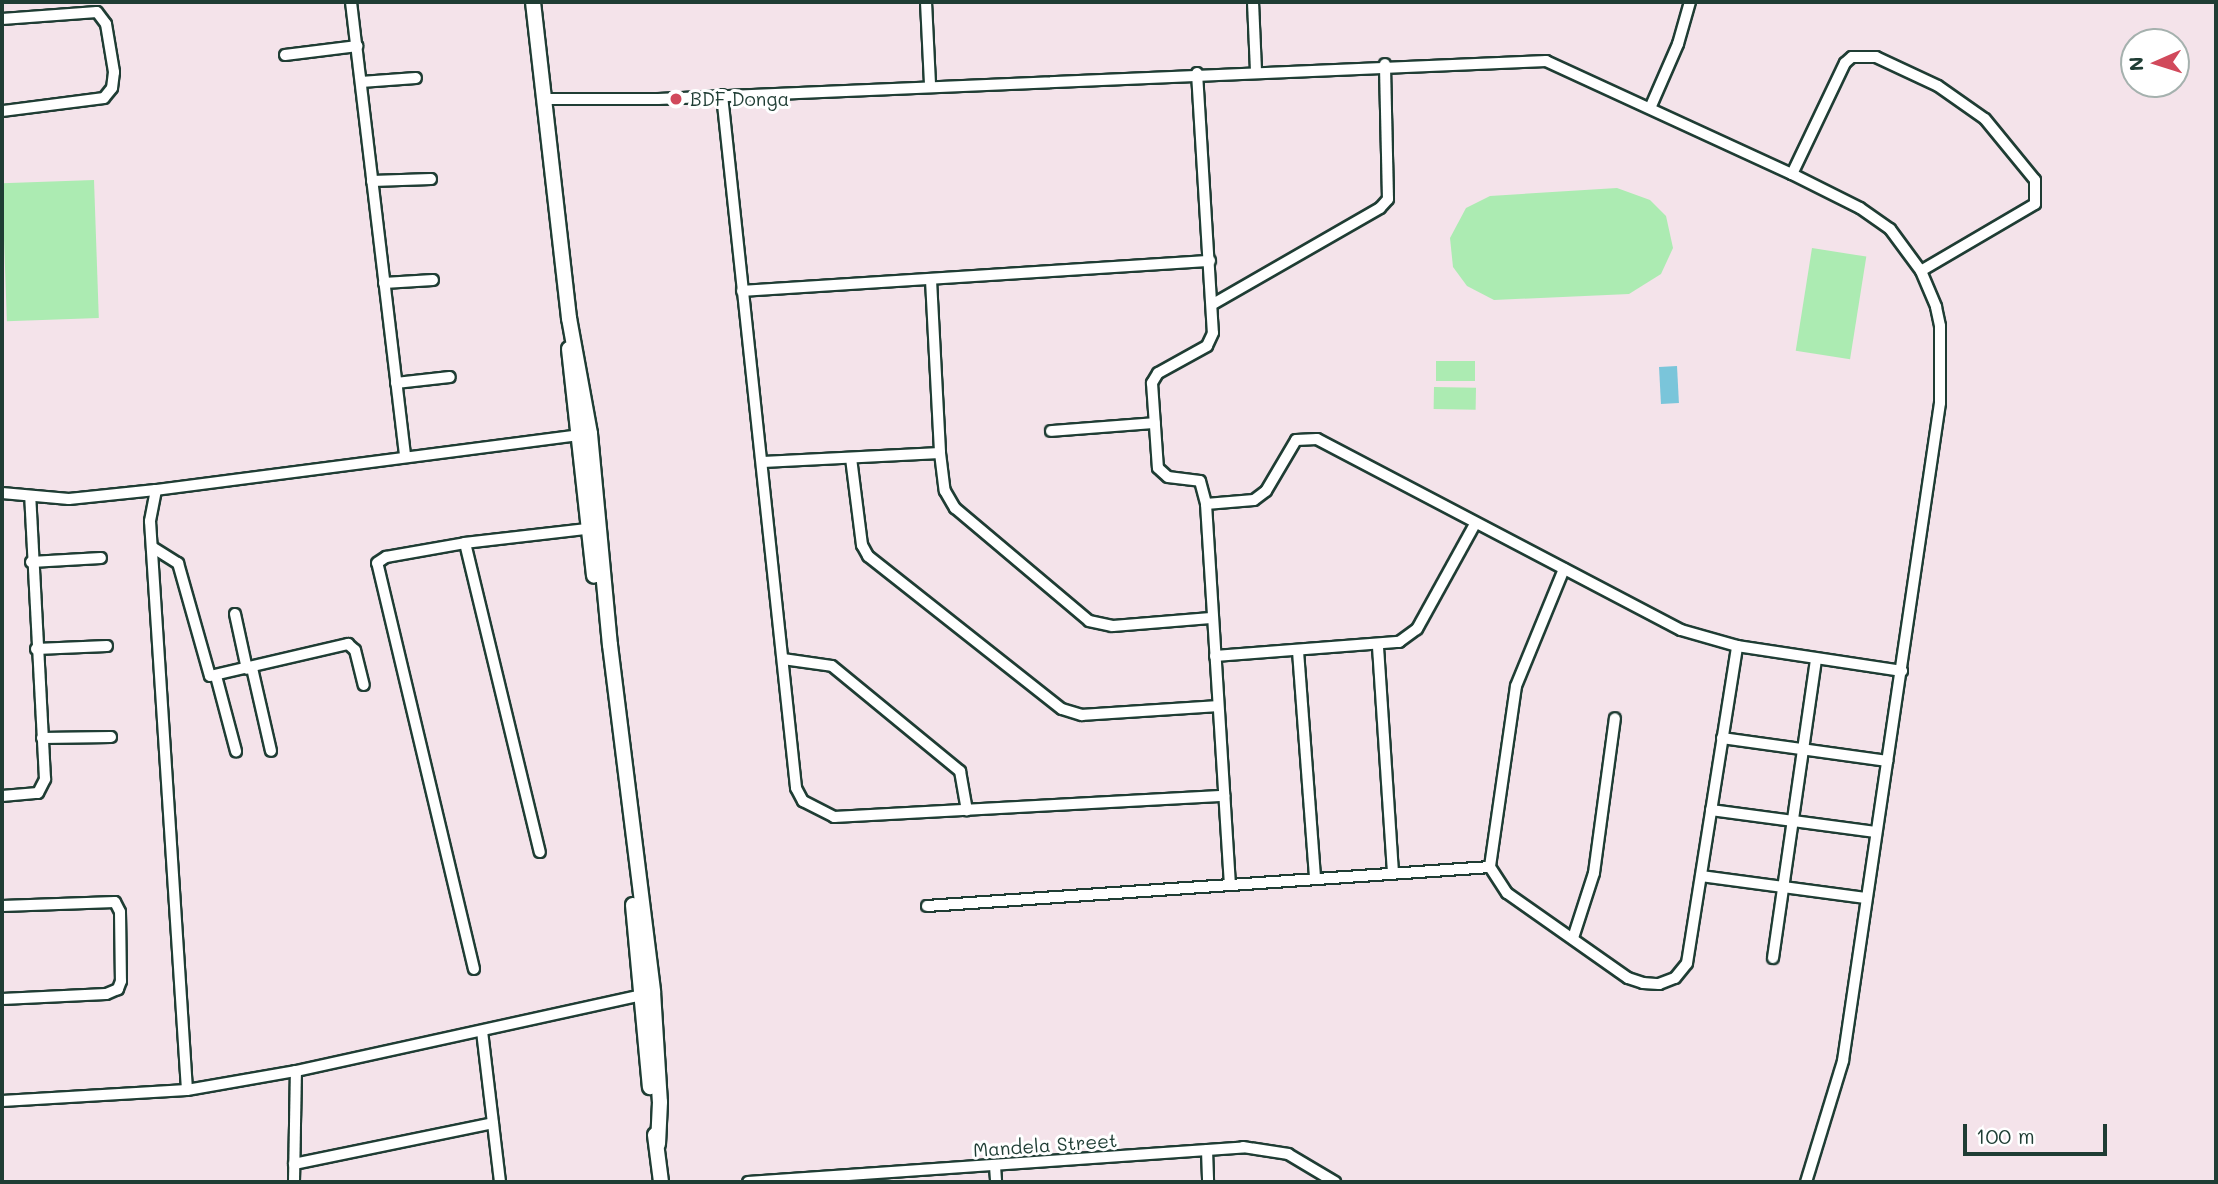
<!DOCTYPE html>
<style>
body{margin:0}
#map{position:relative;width:2218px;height:1184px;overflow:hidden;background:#f4e3ea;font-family:Mali,sans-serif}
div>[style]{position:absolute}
.green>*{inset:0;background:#acebb2;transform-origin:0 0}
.water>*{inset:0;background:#7ac5da;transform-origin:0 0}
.roads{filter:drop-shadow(2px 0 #1f3d34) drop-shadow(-2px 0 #1f3d34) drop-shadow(0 2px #1f3d34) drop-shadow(0 -2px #1f3d34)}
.minor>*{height:10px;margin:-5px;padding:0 5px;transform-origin:5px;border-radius:5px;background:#fff}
.secondary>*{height:14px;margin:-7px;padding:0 7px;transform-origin:7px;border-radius:7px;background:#fff}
.dots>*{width:19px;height:19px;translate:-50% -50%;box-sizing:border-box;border:4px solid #fff;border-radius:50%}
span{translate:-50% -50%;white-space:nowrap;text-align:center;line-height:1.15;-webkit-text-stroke:6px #fff;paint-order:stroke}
.poi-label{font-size:19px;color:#1f3d34}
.left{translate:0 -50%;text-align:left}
.street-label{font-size:19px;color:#1f3d34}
.frame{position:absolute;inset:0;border:4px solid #1f3d34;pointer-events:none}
.north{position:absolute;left:2120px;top:28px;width:70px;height:70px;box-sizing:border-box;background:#fff;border:2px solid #a5b1ae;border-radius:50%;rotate:267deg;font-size:19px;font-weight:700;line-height:28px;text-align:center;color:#1f3d34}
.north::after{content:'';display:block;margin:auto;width:24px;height:32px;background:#d1495b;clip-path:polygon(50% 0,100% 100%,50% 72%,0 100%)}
.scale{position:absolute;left:1963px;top:1124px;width:144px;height:32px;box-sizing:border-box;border:4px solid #1f3d34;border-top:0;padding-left:9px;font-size:21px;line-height:24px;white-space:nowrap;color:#1f3d34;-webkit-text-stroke:5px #fff;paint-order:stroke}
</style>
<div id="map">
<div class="green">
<div style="left:94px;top:180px;width:138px;height:92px;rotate:88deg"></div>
<div style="clip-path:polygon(1617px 188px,1650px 200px,1666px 216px,1673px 248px,1661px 274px,1629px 294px,1494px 300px,1467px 286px,1453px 267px,1450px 238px,1466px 208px,1490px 196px)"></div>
<div style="left:1812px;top:248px;width:55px;height:104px;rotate:9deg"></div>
<div style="left:1436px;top:361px;width:39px;height:20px"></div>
<div style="left:1434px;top:387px;width:42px;height:22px;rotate:1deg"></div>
</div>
<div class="water">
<div style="left:1677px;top:366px;width:37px;height:18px;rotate:87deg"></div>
</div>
<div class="roads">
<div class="minor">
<div style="left:351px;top:2px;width:458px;rotate:83.2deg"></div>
<div style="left:926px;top:2px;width:83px;rotate:87.2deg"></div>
<div style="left:1253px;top:2px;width:69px;rotate:87.5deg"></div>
<div style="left:2px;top:19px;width:95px;rotate:-4.2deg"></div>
<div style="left:97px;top:12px;width:15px;rotate:53deg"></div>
<div style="left:106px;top:24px;width:49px;rotate:80.5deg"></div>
<div style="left:114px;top:72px;width:16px;rotate:97deg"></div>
<div style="left:112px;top:88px;width:13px;rotate:129deg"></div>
<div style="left:104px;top:98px;width:103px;rotate:172.7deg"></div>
<div style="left:285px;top:55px;width:73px;rotate:-7.1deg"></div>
<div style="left:1197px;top:73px;width:260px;rotate:86.5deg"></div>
<div style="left:1213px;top:333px;width:14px;rotate:115deg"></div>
<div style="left:1207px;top:346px;width:56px;rotate:151.1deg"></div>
<div style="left:1158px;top:373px;width:12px;rotate:121deg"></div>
<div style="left:1152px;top:383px;width:85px;rotate:86deg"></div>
<div style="left:1158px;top:468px;width:13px;rotate:42deg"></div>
<div style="left:1168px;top:477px;width:32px;rotate:7deg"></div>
<div style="left:1200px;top:481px;width:24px;rotate:75deg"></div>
<div style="left:1206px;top:504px;width:381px;rotate:86.4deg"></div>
<div style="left:361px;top:82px;width:55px;rotate:-4.2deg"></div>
<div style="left:722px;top:95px;width:697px;rotate:83.9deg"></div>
<div style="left:796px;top:788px;width:15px;rotate:62deg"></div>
<div style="left:803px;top:801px;width:35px;rotate:27deg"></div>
<div style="left:834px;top:817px;width:391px;rotate:-3.1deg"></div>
<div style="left:544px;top:99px;width:114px"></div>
<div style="left:658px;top:99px;width:889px;rotate:-2.45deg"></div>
<div style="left:1546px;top:61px;width:271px;rotate:24.7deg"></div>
<div style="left:1792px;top:174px;width:76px;rotate:26.6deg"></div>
<div style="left:1860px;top:208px;width:37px;rotate:35deg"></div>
<div style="left:1890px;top:229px;width:52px;rotate:53.6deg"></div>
<div style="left:1921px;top:271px;width:39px;rotate:67deg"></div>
<div style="left:1936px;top:307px;width:19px;rotate:78deg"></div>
<div style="left:1940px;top:326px;width:77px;rotate:90deg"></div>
<div style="left:1940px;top:403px;width:665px;rotate:98.39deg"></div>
<div style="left:1843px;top:1061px;width:127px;rotate:107deg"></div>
<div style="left:1651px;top:106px;width:68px;rotate:-66.5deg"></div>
<div style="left:1678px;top:44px;width:44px;rotate:-74.1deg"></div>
<div style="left:1792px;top:174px;width:123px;rotate:-64.5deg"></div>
<div style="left:1845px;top:63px;width:9px;rotate:-41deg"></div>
<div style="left:1852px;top:57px;width:24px"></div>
<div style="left:1876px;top:57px;width:68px;rotate:25.1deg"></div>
<div style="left:1938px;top:86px;width:57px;rotate:35.1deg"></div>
<div style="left:1985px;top:119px;width:79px;rotate:50.7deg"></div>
<div style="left:2035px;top:180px;width:24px;rotate:90deg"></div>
<div style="left:2035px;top:204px;width:132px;rotate:149.6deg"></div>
<div style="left:372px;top:181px;width:59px;rotate:-1.9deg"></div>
<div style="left:931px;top:280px;width:173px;rotate:87deg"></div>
<div style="left:940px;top:453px;width:38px;rotate:83deg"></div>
<div style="left:945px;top:491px;width:20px;rotate:60deg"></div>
<div style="left:955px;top:508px;width:175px;rotate:40.1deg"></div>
<div style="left:1089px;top:621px;width:24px;rotate:12deg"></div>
<div style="left:1112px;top:626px;width:100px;rotate:-4.6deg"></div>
<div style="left:384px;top:283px;width:49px;rotate:-3.5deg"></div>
<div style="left:742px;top:291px;width:469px;rotate:-3.7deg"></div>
<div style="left:1213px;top:304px;width:193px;rotate:-29.9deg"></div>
<div style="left:1380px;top:208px;width:12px;rotate:-48deg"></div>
<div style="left:1388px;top:199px;width:135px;rotate:-91.3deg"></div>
<div style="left:396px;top:383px;width:54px;rotate:-6.3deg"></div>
<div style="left:1051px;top:431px;width:104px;rotate:-4.4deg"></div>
<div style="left:851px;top:458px;width:88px;rotate:82.8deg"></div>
<div style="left:862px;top:545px;width:13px;rotate:61deg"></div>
<div style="left:868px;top:556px;width:247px;rotate:38.3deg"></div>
<div style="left:1062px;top:709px;width:21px;rotate:17deg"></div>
<div style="left:1082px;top:715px;width:136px;rotate:-3.8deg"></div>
<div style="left:763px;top:462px;width:177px;rotate:-2.9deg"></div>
<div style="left:156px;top:490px;width:32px;rotate:101deg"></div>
<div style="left:150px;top:521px;width:570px;rotate:86.28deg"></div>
<div style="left:2px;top:493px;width:67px;rotate:5.1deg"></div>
<div style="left:69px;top:499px;width:87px;rotate:-5.9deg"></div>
<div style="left:156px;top:490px;width:433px;rotate:-7.4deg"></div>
<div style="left:1206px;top:504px;width:48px;rotate:-4.8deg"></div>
<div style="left:1254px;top:500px;width:15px;rotate:-37deg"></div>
<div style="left:1266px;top:491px;width:59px;rotate:-59.5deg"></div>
<div style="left:1296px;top:440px;width:21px;rotate:-3deg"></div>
<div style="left:1317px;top:439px;width:411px;rotate:27.7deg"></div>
<div style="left:1681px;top:630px;width:58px;rotate:15.9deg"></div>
<div style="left:1737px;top:646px;width:167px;rotate:8.6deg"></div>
<div style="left:465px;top:543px;width:318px;rotate:76.4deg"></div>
<div style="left:152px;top:547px;width:31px;rotate:32deg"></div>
<div style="left:178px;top:563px;width:117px;rotate:74.2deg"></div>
<div style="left:210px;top:676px;width:142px;rotate:-13.1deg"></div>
<div style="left:348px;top:644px;width:9px;rotate:41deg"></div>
<div style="left:355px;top:650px;width:36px;rotate:76deg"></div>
<div style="left:31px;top:562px;width:70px;rotate:-3.3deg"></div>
<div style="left:1564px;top:569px;width:126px;rotate:112.3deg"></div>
<div style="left:1516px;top:686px;width:183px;rotate:98.2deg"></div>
<div style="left:1490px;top:867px;width:31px;rotate:57deg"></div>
<div style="left:1507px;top:893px;width:148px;rotate:35.1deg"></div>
<div style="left:1628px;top:978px;width:16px;rotate:18deg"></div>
<div style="left:1643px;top:983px;width:16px;rotate:4deg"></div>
<div style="left:1659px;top:984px;width:17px;rotate:-21deg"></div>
<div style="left:1675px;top:978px;width:19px;rotate:-51deg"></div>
<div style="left:1687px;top:963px;width:321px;rotate:-81deg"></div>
<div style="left:235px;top:614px;width:56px;rotate:77.7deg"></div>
<div style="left:1378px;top:647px;width:226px;rotate:86.2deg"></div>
<div style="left:36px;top:649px;width:71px;rotate:-2.4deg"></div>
<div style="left:1298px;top:651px;width:228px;rotate:85.7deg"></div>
<div style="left:1215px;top:656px;width:185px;rotate:-4.4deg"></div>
<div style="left:1399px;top:642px;width:22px;rotate:-36deg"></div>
<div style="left:1417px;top:629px;width:120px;rotate:-61.1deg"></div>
<div style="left:783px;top:659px;width:49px;rotate:8.1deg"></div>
<div style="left:832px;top:666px;width:166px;rotate:39.4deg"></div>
<div style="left:960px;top:771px;width:40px;rotate:80deg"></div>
<div style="left:252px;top:668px;width:85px;rotate:77.1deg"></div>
<div style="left:216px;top:676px;width:78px;rotate:75.1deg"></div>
<div style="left:42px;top:738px;width:69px;rotate:-0.8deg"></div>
<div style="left:1722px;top:738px;width:167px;rotate:7.9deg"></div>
<div style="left:2px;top:796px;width:36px;rotate:-5deg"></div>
<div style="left:38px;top:793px;width:16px;rotate:-63deg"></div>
<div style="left:45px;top:779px;width:282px;rotate:-93deg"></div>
<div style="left:1711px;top:810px;width:166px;rotate:7.6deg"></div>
<div style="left:1701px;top:876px;width:166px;rotate:7.6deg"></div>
<div style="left:2px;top:906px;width:113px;rotate:-2deg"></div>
<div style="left:115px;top:902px;width:11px;rotate:63deg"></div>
<div style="left:120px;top:912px;width:69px;rotate:89.2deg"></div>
<div style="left:121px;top:981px;width:9px;rotate:111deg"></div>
<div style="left:118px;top:989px;width:13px;rotate:157deg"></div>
<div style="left:106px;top:994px;width:104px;rotate:177.2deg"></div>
<div style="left:927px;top:906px;width:564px;rotate:-3.96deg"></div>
<div style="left:1573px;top:938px;width:68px;rotate:-72.1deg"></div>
<div style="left:1594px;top:873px;width:156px;rotate:-82.3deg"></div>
<div style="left:1773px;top:958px;width:301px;rotate:-81.8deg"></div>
<div style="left:474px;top:969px;width:417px;rotate:-103.4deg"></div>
<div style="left:377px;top:563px;width:11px;rotate:-34deg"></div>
<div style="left:386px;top:557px;width:80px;rotate:-10deg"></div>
<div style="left:465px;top:543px;width:131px;rotate:-6.6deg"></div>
<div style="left:482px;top:1031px;width:152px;rotate:83.2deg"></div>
<div style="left:2px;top:1101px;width:185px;rotate:-3.4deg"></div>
<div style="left:187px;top:1090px;width:111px;rotate:-9.9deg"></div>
<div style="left:296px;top:1071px;width:357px;rotate:-12.4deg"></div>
<div style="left:1207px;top:1150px;width:32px;rotate:88deg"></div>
<div style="left:294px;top:1164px;width:203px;rotate:-11.6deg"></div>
<div style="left:995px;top:1166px;width:16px;rotate:86deg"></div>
<div style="left:294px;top:1182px;width:111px;rotate:-89deg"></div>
<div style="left:748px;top:1182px;width:496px;rotate:-4deg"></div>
<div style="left:1243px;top:1147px;width:46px;rotate:8.8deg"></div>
<div style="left:1288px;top:1154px;width:55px;rotate:30.8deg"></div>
</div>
<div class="secondary">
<div style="left:533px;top:2px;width:318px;rotate:83.5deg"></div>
<div style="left:569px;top:318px;width:118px;rotate:79.7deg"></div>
<div style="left:590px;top:434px;width:212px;rotate:84.6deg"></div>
<div style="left:610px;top:645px;width:350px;rotate:82.9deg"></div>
<div style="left:653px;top:992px;width:110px;rotate:86.4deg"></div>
<div style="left:660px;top:1102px;width:42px;rotate:92.7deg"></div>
<div style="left:569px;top:349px;width:228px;rotate:83.7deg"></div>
<div style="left:633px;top:905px;width:183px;rotate:84.7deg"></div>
<div style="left:655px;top:1135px;width:47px;rotate:82.7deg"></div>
</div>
</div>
<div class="dots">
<div style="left:676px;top:99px;background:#d1495b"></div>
</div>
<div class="poi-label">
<span class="left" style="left:690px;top:99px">BDF Donga</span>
</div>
<div class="street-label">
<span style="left:1045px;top:1145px;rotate:-4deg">Mandela Street</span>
</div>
<div class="frame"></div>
<div class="north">N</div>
<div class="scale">100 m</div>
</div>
